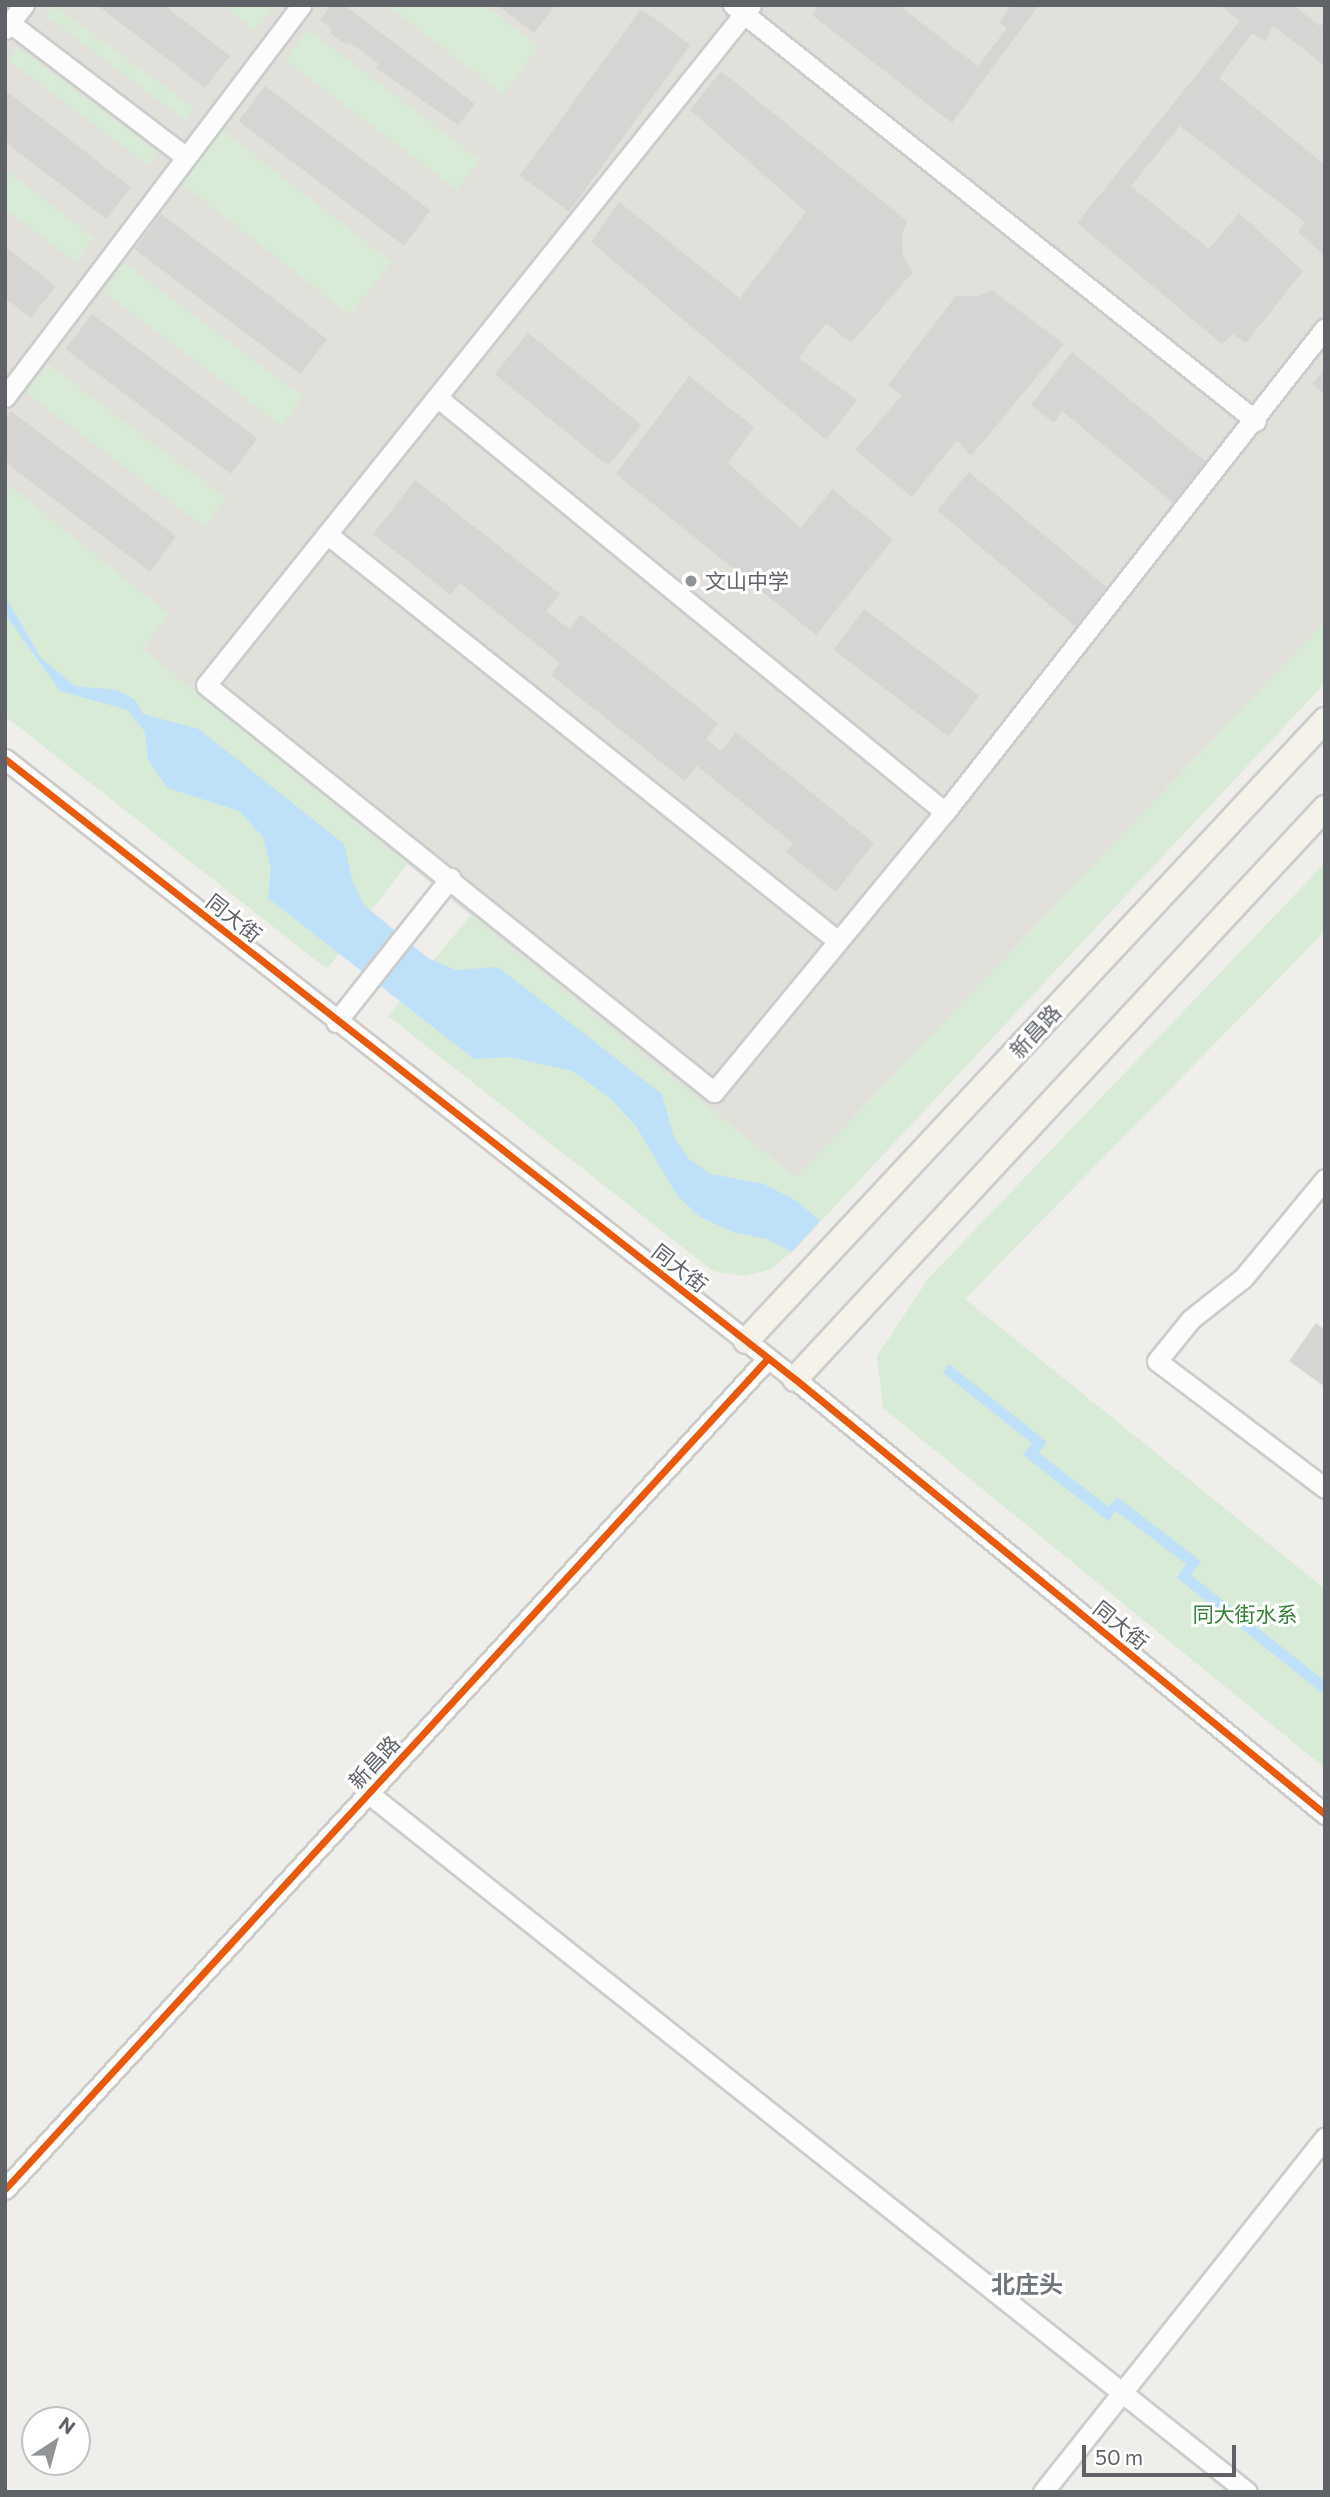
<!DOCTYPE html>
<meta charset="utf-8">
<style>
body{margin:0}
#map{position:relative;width:1330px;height:2497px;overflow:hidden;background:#efeeea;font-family:Commissioner,"Noto Sans SC",sans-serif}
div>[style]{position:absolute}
.education>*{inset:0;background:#e2e0da}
.green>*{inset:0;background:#d8ebd6;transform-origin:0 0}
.water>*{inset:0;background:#bfe0f9}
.building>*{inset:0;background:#d6d5d3;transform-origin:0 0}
.roads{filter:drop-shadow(2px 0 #cbcccc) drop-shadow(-2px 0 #cbcccc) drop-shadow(0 2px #cbcccc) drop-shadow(0 -2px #cbcccc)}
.minor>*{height:19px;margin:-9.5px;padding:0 9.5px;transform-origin:9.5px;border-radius:9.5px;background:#fdfcfc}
.major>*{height:24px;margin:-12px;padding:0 12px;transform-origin:12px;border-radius:12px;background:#f4f2e9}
.cycleway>*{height:7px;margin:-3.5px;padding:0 3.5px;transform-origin:3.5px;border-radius:3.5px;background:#e8590c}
.dots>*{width:19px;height:19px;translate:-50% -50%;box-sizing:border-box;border:4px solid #fff;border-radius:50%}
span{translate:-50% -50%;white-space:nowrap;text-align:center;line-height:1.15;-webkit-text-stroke:6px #fff;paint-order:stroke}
.poi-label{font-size:21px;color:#5f6368}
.left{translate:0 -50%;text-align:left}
.street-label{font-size:21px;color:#5f6368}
.park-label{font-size:21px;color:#348238}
.quarter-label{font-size:24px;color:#70757a;font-weight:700}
.frame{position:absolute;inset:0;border:7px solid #5f6368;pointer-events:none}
.north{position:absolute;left:21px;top:2406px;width:70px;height:70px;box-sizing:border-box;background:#fff;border:2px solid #bfc1c3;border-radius:50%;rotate:36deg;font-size:19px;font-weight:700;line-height:28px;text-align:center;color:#5f6368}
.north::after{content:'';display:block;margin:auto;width:24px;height:32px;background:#919496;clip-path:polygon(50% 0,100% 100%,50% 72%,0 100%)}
.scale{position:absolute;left:1082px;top:2445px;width:154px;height:32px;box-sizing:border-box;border:4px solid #5f6368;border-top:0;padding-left:9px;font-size:21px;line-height:24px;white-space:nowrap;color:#5f6368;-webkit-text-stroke:5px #fff;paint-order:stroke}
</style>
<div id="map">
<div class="education">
<div style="clip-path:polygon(5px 5px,1325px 5px,1325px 622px,796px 1178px,5px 539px)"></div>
</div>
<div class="green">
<div style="clip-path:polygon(53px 5px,194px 108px,185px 120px,46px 15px)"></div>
<div style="clip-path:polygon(223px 5px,272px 5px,274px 6px,255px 31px)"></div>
<div style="clip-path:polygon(387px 5px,485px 5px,539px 47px,503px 94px)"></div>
<div style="left:308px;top:30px;width:215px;height:38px;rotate:37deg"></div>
<div style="left:18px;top:47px;width:175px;height:16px;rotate:37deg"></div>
<div style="left:221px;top:129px;width:216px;height:67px;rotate:38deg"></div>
<div style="clip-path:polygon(5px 169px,94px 238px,75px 262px,5px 208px)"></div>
<div style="left:125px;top:263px;width:223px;height:36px;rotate:37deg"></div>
<div style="left:48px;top:364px;width:223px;height:36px;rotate:37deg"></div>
<div style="clip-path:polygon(5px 482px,169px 614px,143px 649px,407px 864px,327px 969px,5px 716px)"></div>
<div style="clip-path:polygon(1325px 622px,1325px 683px,792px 1252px,769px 1270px,743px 1276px,713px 1271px,388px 1016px,471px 915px,796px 1178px)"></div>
<div style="clip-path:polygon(1325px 863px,1325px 931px,965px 1299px,1325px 1589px,1325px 1768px,883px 1408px,877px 1356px,928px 1279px)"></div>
</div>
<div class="water">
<div style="clip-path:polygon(5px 596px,41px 658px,75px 686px,117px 690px,134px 699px,143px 714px,199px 729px,344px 844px,353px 883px,364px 905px,428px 958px,456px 970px,498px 967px,662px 1094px,674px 1137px,689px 1159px,711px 1174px,764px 1184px,797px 1201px,820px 1221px,792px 1252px,767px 1239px,733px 1232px,700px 1217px,677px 1195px,636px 1126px,609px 1097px,572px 1071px,510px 1057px,474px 1059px,268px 898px,271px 869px,263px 837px,239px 811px,168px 788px,148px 760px,145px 732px,128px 710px,60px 691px,5px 614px)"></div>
<div style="clip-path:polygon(949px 1364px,1047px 1442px,1039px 1453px,1109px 1507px,1117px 1497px,1201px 1561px,1191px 1575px,1325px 1681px,1325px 1695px,1177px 1578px,1186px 1564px,1116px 1511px,1108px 1521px,1023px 1455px,1032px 1443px,943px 1373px)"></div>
</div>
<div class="building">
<div style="clip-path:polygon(97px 5px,164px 5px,230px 56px,205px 88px)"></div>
<div style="clip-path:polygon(331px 5px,344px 5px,475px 104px,458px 125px,376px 68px,379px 64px,349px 42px,347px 45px,330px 33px,332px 29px,320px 20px)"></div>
<div style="clip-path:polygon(497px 5px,556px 5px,534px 33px)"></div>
<div style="clip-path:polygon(819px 5px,898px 5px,978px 66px,1007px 28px,999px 23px,1012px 5px,1039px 5px,952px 123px,812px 15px)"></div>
<div style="clip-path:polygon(1220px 5px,1293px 5px,1320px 26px,1325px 21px,1325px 66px,1273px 26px,1265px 42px,1252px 33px,1219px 78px,1325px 165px,1325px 256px,1298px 232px,1305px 222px,1180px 126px,1131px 186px,1209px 249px,1239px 213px,1303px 271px,1246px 343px,1233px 334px,1222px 344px,1077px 223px,1240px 21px)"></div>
<div style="left:641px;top:9px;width:61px;height:206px;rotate:36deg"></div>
<div style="clip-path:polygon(721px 71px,907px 221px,902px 235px,903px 256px,913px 272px,851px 343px,826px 323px,799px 358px,857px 400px,826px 440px,591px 242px,619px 202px,740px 298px,806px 212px,690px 110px)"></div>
<div style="left:265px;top:86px;width:207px;height:44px;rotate:37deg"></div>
<div style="clip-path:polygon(5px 90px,131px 187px,106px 219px,5px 142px)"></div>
<div style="left:161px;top:214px;width:208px;height:44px;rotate:37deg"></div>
<div style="clip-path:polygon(5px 247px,56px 286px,31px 318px,5px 298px)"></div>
<div style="clip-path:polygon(992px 290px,1064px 344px,971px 456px,957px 440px,912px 497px,855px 450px,902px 395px,888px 385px,956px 296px,978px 296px)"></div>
<div style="left:92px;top:314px;width:207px;height:44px;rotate:37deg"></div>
<div style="left:528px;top:333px;width:146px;height:53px;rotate:39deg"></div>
<div style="clip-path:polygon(1072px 352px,1206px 462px,1176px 505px,1062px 411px,1054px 423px,1031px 405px)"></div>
<div style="clip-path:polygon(1325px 368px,1325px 394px,1312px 384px)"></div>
<div style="clip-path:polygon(689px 376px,754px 427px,728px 463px,801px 528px,832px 489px,893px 539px,816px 635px,616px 474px)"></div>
<div style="clip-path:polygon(11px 411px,176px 536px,150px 572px,5px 462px,5px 419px)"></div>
<div style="left:969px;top:472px;width:181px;height:50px;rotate:40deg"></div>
<div style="clip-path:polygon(415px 480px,560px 594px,546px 611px,569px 629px,581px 615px,718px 723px,706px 739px,721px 751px,736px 732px,874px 843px,836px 892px,786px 852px,793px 843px,697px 766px,685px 781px,551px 675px,560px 663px,460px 583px,451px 595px,373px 534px)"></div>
<div style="left:864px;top:609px;width:144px;height:51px;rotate:37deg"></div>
<div style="clip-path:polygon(1316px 1323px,1325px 1330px,1325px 1387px,1289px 1361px)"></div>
</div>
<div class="roads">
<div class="minor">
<div style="left:733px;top:5px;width:668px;rotate:38.5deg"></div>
<div style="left:751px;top:5px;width:871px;rotate:128.71deg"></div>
<div style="left:206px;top:685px;width:651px;rotate:38.7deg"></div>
<div style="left:714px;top:1092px;width:363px;rotate:-50.5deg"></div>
<div style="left:945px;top:812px;width:615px;rotate:-51.86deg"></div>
<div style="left:10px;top:23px;width:221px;rotate:37.3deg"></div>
<div style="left:5px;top:29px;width:31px;rotate:-52deg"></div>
<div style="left:5px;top:397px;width:491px;rotate:-52.9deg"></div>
<div style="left:437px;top:397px;width:656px;rotate:39.25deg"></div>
<div style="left:327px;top:534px;width:653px;rotate:38.54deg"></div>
<div style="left:5px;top:759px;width:1004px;rotate:38.13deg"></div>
<div style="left:795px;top:1379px;width:686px;rotate:39.38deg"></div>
<div style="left:336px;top:1022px;width:184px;rotate:-51.6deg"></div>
<div style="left:1325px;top:1179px;width:129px;rotate:129.6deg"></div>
<div style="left:1243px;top:1278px;width:66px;rotate:141.7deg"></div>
<div style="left:1191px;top:1319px;width:54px;rotate:129deg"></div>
<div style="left:1157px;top:1361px;width:211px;rotate:37.1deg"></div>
<div style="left:368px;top:1793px;width:1123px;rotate:38.49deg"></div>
<div style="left:5px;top:2189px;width:1128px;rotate:-47.44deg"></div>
<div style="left:1043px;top:2492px;width:453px;rotate:-51.5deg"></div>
</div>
<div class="major">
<div style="left:746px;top:1341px;width:849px;rotate:-47deg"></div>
<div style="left:795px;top:1379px;width:779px;rotate:-47.13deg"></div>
</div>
</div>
<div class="cycleway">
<div style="left:5px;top:759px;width:1004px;rotate:38.13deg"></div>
<div style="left:795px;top:1379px;width:686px;rotate:39.38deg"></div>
<div style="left:5px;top:2189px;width:1128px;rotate:-47.44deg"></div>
</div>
<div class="dots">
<div style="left:691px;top:581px;background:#919496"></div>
</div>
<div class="poi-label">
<span class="left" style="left:705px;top:581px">文山中学</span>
</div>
<div class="street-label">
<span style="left:234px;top:918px;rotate:38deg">同大街</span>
<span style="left:1035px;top:1031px;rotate:-47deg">新昌路</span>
<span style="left:680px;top:1268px;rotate:38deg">同大街</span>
<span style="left:1121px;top:1625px;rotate:39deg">同大街</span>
<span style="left:374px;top:1762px;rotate:-47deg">新昌路</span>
</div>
<div class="park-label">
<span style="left:1245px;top:1614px">同大街水系</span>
</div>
<div class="quarter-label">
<span style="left:1027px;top:2284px">北庄头</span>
</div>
<div class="frame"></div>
<div class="north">N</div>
<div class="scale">50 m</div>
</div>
